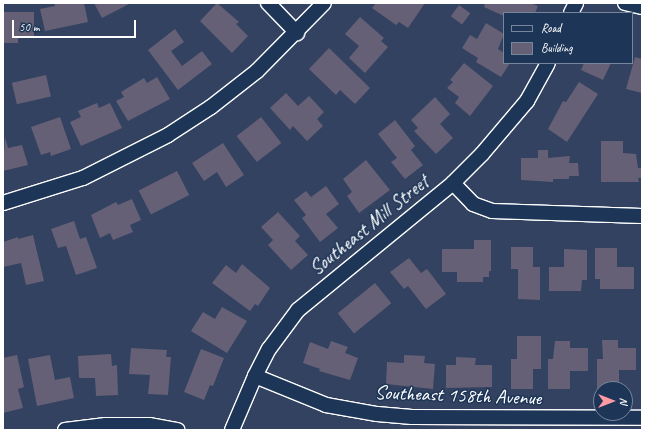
<!DOCTYPE html>
<style>
body{margin:0}
#map{position:relative;width:645px;height:433px;overflow:hidden;background:#334260;font-family:Caveat,sans-serif}
div>[style]{position:absolute}
.building>*{inset:0;background:#656075;transform-origin:0 0}
.roads{filter:drop-shadow(1px 0 #fff) drop-shadow(-1px 0 #fff) drop-shadow(0 1px #fff) drop-shadow(0 -1px #fff)}
.street>*{height:14px;margin:-7px;padding:0 7px;transform-origin:7px;border-radius:7px;background:#1d3557}
span{translate:-50% -50%;white-space:nowrap;text-align:center;line-height:1.15;-webkit-text-stroke:3px #1d3557;paint-order:stroke}
.street-label{font-size:20px;color:#fff}
.frame{position:absolute;inset:0;border:4px solid #fff;pointer-events:none}
.legend{position:absolute;left:503px;top:12px;width:130px;height:52px;box-sizing:border-box;background:#1d3557;border:1px solid #77869a;margin:0;padding:5px 7px;list-style:none;font-size:12px;color:#fff}
.legend li{display:flex;align-items:center;gap:8px;height:20px}
.legend b{width:20px;border:1px solid #77869a}
.north{position:absolute;left:593px;top:381px;width:40px;height:40px;box-sizing:border-box;background:#1d3557;border:1px solid #77869a;border-radius:50%;rotate:90deg;font-size:11px;font-weight:700;line-height:16px;text-align:center;color:#fff}
.north::after{content:'';display:block;margin:auto;width:14px;height:18px;background:#ff9aa2;clip-path:polygon(50% 0,100% 100%,50% 72%,0 100%)}
.scale{position:absolute;left:12px;top:20px;width:124px;height:18px;box-sizing:border-box;border:2px solid #fff;border-top:0;padding-left:5px;font-size:12px;line-height:14px;white-space:nowrap;color:#fff;-webkit-text-stroke:3px #1d3557;paint-order:stroke}
</style>
<div id="map">
<div class="building">
<div style="clip-path:polygon(54px 3px,84px 3px,88px 22px,45px 31px,40px 9px,55px 6px)"></div>
<div style="clip-path:polygon(94px 3px,131px 3px,102px 18px)"></div>
<div style="clip-path:polygon(217px 3px,239px 22px,236px 24px,248px 36px,232px 53px,200px 21px)"></div>
<div style="clip-path:polygon(376px 3px,425px 3px,408px 28px,399px 22px,396px 25px,372px 8px)"></div>
<div style="clip-path:polygon(485px 3px,530px 3px,538px 6px,535px 13px,504px 13px,504px 16px,484px 7px)"></div>
<div style="left:459px;top:5px;width:14px;height:14px;rotate:36deg"></div>
<div style="clip-path:polygon(3px 12px,34px 12px,34px 36px,18px 36px,18px 43px,3px 43px)"></div>
<div style="clip-path:polygon(360px 17px,384px 38px,381px 41px,388px 47px,365px 73px,349px 58px,359px 46px,345px 34px)"></div>
<div style="clip-path:polygon(486px 23px,504px 34px,498px 49px,504px 53px,504px 63px,510px 63px,501px 77px,476px 62px,478px 58px,462px 48px,470px 35px,477px 39px)"></div>
<div style="clip-path:polygon(175px 29px,184px 42px,171px 51px,182px 66px,202px 51px,212px 64px,178px 90px,148px 50px)"></div>
<div style="clip-path:polygon(329px 48px,370px 88px,355px 104px,340px 90px,336px 95px,309px 69px)"></div>
<div style="clip-path:polygon(635px 57px,642px 59px,642px 93px,626px 89px)"></div>
<div style="clip-path:polygon(464px 63px,493px 86px,470px 116px,455px 103px,459px 97px,447px 88px,453px 82px,450px 80px)"></div>
<div style="clip-path:polygon(584px 63px,611px 63px,603px 80px,581px 70px)"></div>
<div style="left:46px;top:75px;width:22px;height:35px;rotate:77deg"></div>
<div style="clip-path:polygon(157px 77px,170px 99px,128px 121px,116px 101px,124px 97px,121px 92px,144px 78px,147px 83px)"></div>
<div style="clip-path:polygon(579px 82px,598px 94px,567px 142px,548px 129px,563px 101px,566px 102px)"></div>
<div style="clip-path:polygon(286px 93px,298px 106px,309px 96px,324px 112px,317px 119px,323px 126px,307px 141px,293px 126px,290px 130px,270px 108px)"></div>
<div style="clip-path:polygon(435px 97px,450px 114px,440px 124px,453px 138px,436px 154px,414px 131px,418px 128px,411px 120px)"></div>
<div style="clip-path:polygon(97px 103px,99px 108px,110px 103px,122px 128px,81px 146px,70px 122px,81px 117px,78px 111px)"></div>
<div style="clip-path:polygon(60px 117px,71px 149px,51px 156px,50px 152px,41px 155px,31px 127px)"></div>
<div style="left:261px;top:117px;width:33px;height:31px;rotate:52deg"></div>
<div style="clip-path:polygon(395px 120px,415px 146px,411px 150px,423px 165px,405px 179px,391px 162px,397px 158px,378px 134px)"></div>
<div style="clip-path:polygon(5px 137px,8px 148px,22px 145px,28px 165px,3px 171px)"></div>
<div style="clip-path:polygon(601px 141px,623px 141px,623px 153px,636px 154px,638px 168px,642px 168px,642px 178px,638px 178px,639px 182px,601px 182px)"></div>
<div style="clip-path:polygon(223px 143px,244px 175px,226px 187px,217px 172px,204px 181px,192px 163px)"></div>
<div style="clip-path:polygon(538px 150px,548px 150px,548px 158px,570px 156px,569px 163px,578px 163px,579px 176px,569px 176px,569px 179px,553px 179px,553px 182px,521px 180px,521px 158px,538px 158px)"></div>
<div style="clip-path:polygon(366px 160px,390px 190px,359px 213px,347px 196px,352px 192px,343px 179px)"></div>
<div style="left:177px;top:171px;width:27px;height:43px;rotate:63deg"></div>
<div style="clip-path:polygon(326px 186px,339px 204px,326px 214px,338px 228px,320px 242px,302px 218px,306px 215px,294px 200px,306px 191px,311px 197px)"></div>
<div style="clip-path:polygon(132px 199px,141px 220px,130px 225px,133px 232px,113px 240px,110px 233px,100px 238px,91px 215px,116px 202px,118px 205px)"></div>
<div style="clip-path:polygon(278px 212px,300px 236px,295px 241px,308px 255px,291px 270px,268px 245px,273px 240px,261px 227px)"></div>
<div style="clip-path:polygon(74px 221px,80px 239px,86px 237px,97px 268px,76px 275px,66px 246px,58px 248px,51px 229px)"></div>
<div style="clip-path:polygon(33px 235px,44px 281px,26px 285px,21px 263px,3px 267px,3px 242px,18px 237px,18px 239px)"></div>
<div style="clip-path:polygon(474px 240px,491px 240px,491px 271px,489px 271px,489px 277px,483px 277px,483px 282px,457px 282px,457px 272px,442px 272px,442px 249px,474px 249px)"></div>
<div style="clip-path:polygon(511px 247px,533px 247px,533px 267px,540px 267px,540px 300px,518px 299px,518px 269px,511px 269px)"></div>
<div style="clip-path:polygon(595px 248px,617px 248px,617px 267px,634px 267px,634px 289px,600px 289px,600px 279px,595px 279px)"></div>
<div style="clip-path:polygon(564px 249px,587px 250px,587px 280px,582px 280px,581px 291px,549px 291px,549px 267px,564px 267px)"></div>
<div style="clip-path:polygon(409px 258px,421px 273px,427px 269px,446px 294px,426px 309px,408px 286px,404px 289px,390px 272px)"></div>
<div style="clip-path:polygon(242px 264px,270px 288px,258px 306px,255px 304px,250px 311px,212px 283px,226px 265px,236px 273px)"></div>
<div style="left:375px;top:283px;width:26px;height:48px;rotate:51deg"></div>
<div style="clip-path:polygon(222px 307px,247px 321px,227px 353px,191px 331px,203px 312px,215px 319px)"></div>
<div style="clip-path:polygon(517px 336px,541px 336px,541px 369px,533px 369px,533px 389px,511px 389px,511px 359px,517px 359px)"></div>
<div style="clip-path:polygon(602px 340px,618px 340px,618px 348px,636px 348px,636px 370px,619px 370px,619px 388px,597px 389px,597px 359px,603px 359px)"></div>
<div style="clip-path:polygon(331px 341px,348px 347px,345px 353px,358px 358px,350px 380px,319px 371px,320px 369px,303px 363px,310px 342px,328px 349px)"></div>
<div style="clip-path:polygon(555px 341px,570px 341px,570px 348px,588px 348px,588px 371px,570px 371px,570px 389px,548px 389px,548px 359px,553px 359px)"></div>
<div style="clip-path:polygon(131px 348px,167px 350px,166px 357px,171px 357px,168px 395px,148px 394px,150px 375px,129px 374px)"></div>
<div style="clip-path:polygon(201px 349px,224px 358px,213px 386px,210px 385px,204px 400px,184px 392px)"></div>
<div style="clip-path:polygon(111px 354px,112px 366px,117px 365px,118px 395px,96px 396px,95px 378px,79px 378px,78px 356px)"></div>
<div style="clip-path:polygon(17px 355px,24px 387px,18px 389px,23px 408px,3px 413px,3px 358px)"></div>
<div style="clip-path:polygon(50px 355px,55px 380px,70px 377px,74px 398px,37px 406px,28px 359px)"></div>
<div style="clip-path:polygon(404px 355px,425px 356px,424px 363px,435px 364px,433px 389px,386px 384px,387px 362px,404px 363px)"></div>
<div style="clip-path:polygon(456px 357px,476px 358px,475px 365px,492px 365px,492px 387px,446px 388px,446px 365px,456px 365px)"></div>
</div>
<div class="roads">
<div class="street">
<div style="left:268px;top:3px;width:42px;rotate:46deg"></div>
<div style="left:625px;top:3px;width:17px;rotate:13deg"></div>
<div style="left:571px;top:13px;width:11px;rotate:-63deg"></div>
<div style="left:453px;top:183px;width:29px;rotate:46deg"></div>
<div style="left:473px;top:204px;width:20px;rotate:20deg"></div>
<div style="left:492px;top:211px;width:150px;rotate:1.9deg"></div>
<div style="left:3px;top:203px;width:84px;rotate:-17.4deg"></div>
<div style="left:83px;top:178px;width:95px;rotate:-26.8deg"></div>
<div style="left:168px;top:135px;width:51px;rotate:-33.1deg"></div>
<div style="left:211px;top:107px;width:58px;rotate:-38deg"></div>
<div style="left:257px;top:71px;width:95px;rotate:-45.4deg"></div>
<div style="left:255px;top:376px;width:77px;rotate:22.2deg"></div>
<div style="left:326px;top:405px;width:52px;rotate:10deg"></div>
<div style="left:377px;top:414px;width:35px;rotate:5deg"></div>
<div style="left:412px;top:417px;width:230px;rotate:0.2deg"></div>
<div style="left:65px;top:430px;width:41px;rotate:-7deg"></div>
<div style="left:106px;top:425px;width:43px"></div>
<div style="left:149px;top:425px;width:29px;rotate:10deg"></div>
<div style="left:232px;top:430px;width:59px;rotate:-66.9deg"></div>
<div style="left:255px;top:376px;width:30px;rotate:-63deg"></div>
<div style="left:269px;top:349px;width:49px;rotate:-53.4deg"></div>
<div style="left:298px;top:310px;width:200px;rotate:-39.3deg"></div>
<div style="left:453px;top:183px;width:41px;rotate:-45deg"></div>
<div style="left:482px;top:154px;width:70px;rotate:-49.7deg"></div>
<div style="left:527px;top:101px;width:43px;rotate:-61.1deg"></div>
</div>
</div>
<div class="street-label">
<span style="left:369px;top:225px;rotate:-39deg">Southeast Mill Street</span>
<span style="left:458px;top:395px;rotate:2deg">Southeast 158th Avenue</span>
</div>
<div class="frame"></div>
<ul class="legend">
<li><b style="height:5px;background:#1d3557"></b>Road</li>
<li><b style="height:11px;background:#656075"></b>Building</li>
</ul>
<div class="north">N</div>
<div class="scale">50 m</div>
</div>
